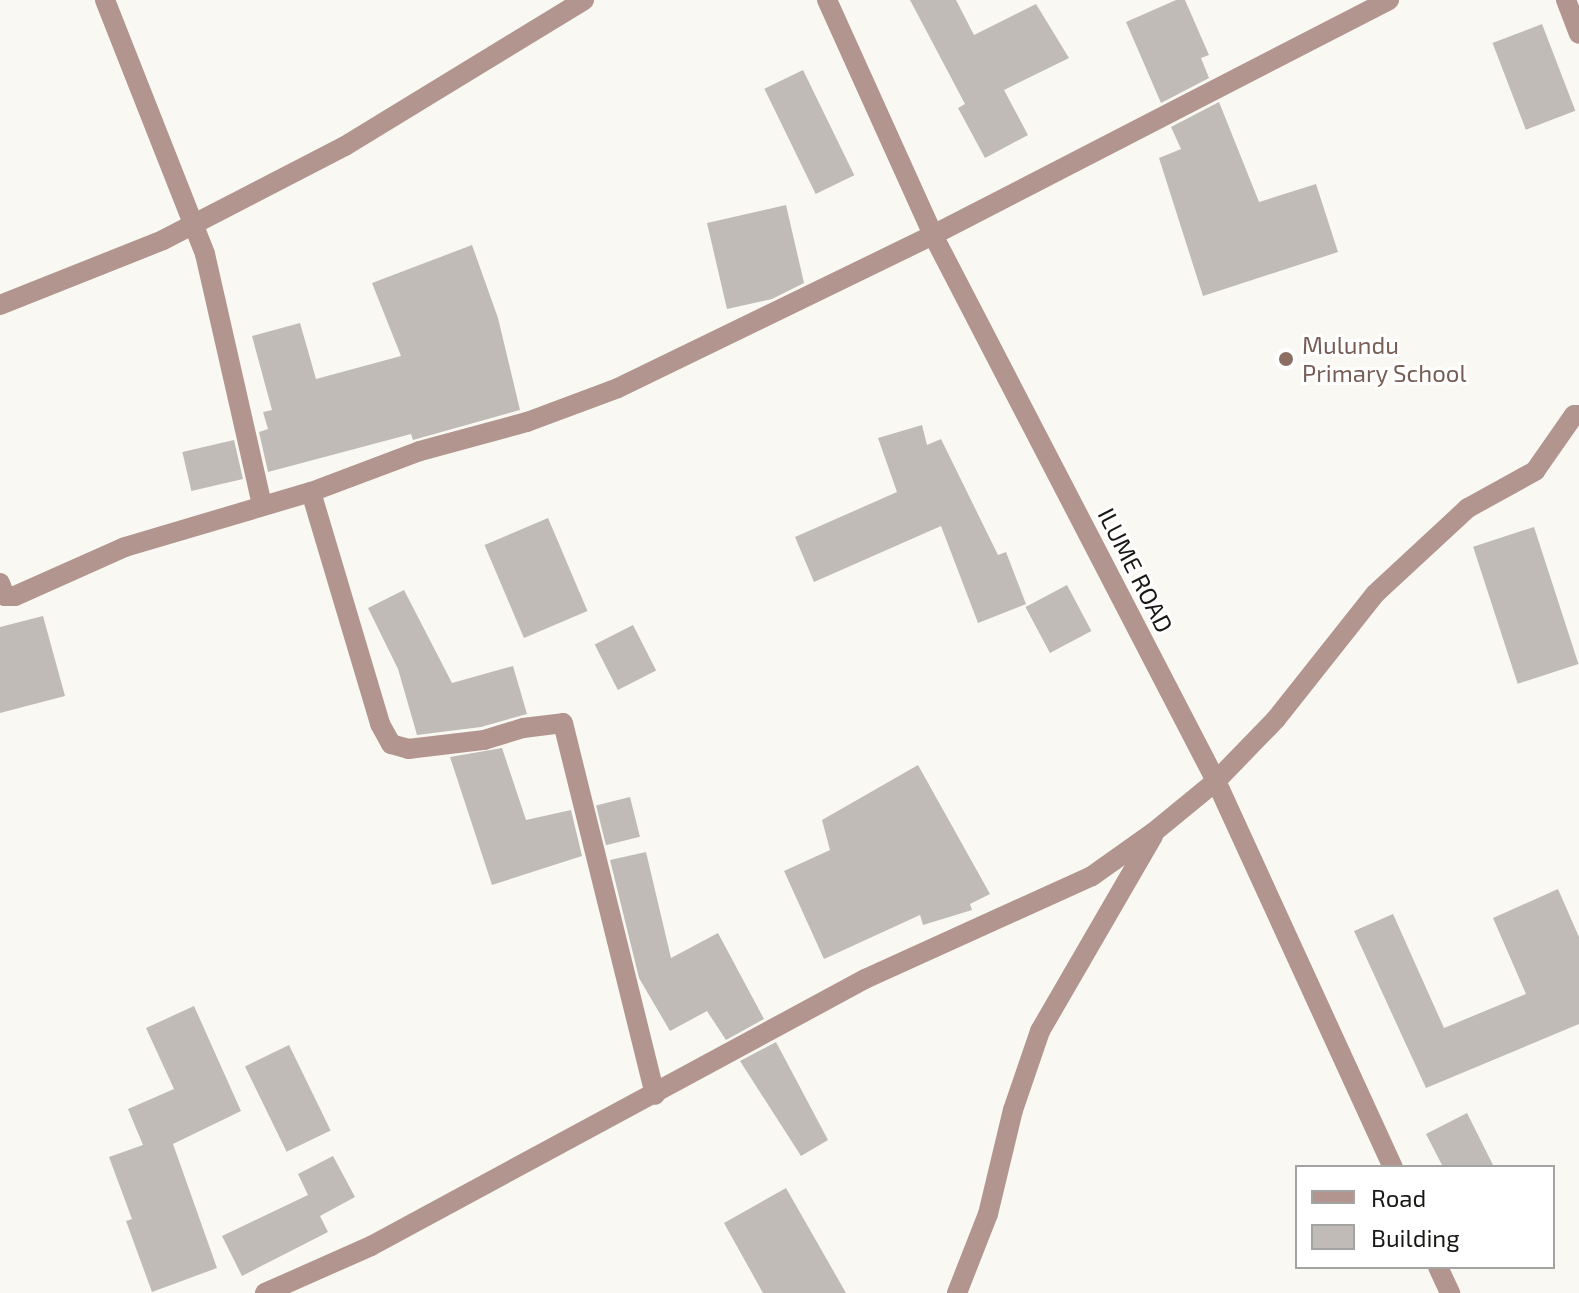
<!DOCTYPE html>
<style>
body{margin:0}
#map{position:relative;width:1579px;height:1293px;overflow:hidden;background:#faf8f2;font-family:"Exo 2",sans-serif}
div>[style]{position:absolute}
.building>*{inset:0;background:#c0bbb7;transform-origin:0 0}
.minor>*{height:20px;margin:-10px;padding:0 10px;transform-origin:10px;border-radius:10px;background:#b1958e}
.dots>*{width:22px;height:22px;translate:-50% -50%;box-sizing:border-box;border:4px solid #fff;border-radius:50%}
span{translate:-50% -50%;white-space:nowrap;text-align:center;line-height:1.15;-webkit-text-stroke:6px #fff;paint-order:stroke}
.education-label{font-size:24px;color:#785e54}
.left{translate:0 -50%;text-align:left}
.street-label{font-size:24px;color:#191816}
.legend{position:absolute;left:1295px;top:1165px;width:260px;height:104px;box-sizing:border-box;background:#fff;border:2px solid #a3a3a2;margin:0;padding:10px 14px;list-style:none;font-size:24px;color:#191816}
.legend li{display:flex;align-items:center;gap:16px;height:40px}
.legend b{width:40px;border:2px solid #a3a3a2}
</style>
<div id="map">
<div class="building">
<div style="clip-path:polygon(910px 0,956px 0,974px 35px,1036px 4px,1069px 58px,1004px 90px,1028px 135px,985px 158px,958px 108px,965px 104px)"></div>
<div style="clip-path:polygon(1176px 0,1185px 0,1209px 55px,1201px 58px,1209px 78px,1161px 103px,1126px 22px)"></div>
<div style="left:1542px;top:24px;width:93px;height:53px;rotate:69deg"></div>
<div style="left:803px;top:70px;width:117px;height:43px;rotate:64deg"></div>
<div style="clip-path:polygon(1219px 102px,1259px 202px,1316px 184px,1338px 252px,1203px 296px,1159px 158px,1181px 149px,1171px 127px)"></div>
<div style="clip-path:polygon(786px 205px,804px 283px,772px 299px,727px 309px,707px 223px)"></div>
<div style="clip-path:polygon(472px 245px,498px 318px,520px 410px,413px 440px,411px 434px,268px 472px,259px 432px,268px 429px,263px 412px,272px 410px,252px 336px,300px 323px,316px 379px,401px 356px,372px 283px)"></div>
<div style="clip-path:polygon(922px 425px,927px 445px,941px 439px,998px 555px,1006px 552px,1026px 604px,978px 623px,941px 526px,814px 582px,795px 537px,897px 492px,878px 438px)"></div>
<div style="left:234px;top:440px;width:40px;height:53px;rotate:77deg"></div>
<div style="left:548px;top:518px;width:101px;height:69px;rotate:67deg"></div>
<div style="left:1534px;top:527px;width:144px;height:64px;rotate:72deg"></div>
<div style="left:1067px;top:585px;width:52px;height:47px;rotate:62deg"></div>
<div style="clip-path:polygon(404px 590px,452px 683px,513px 666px,527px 714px,481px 727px,417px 735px,398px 669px,368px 608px)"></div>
<div style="clip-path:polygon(43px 616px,65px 696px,0 713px,0 627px)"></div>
<div style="left:633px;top:625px;width:51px;height:43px;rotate:63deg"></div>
<div style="clip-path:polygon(502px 748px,526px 820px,571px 810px,582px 856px,492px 885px,450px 757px)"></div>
<div style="clip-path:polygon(918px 765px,990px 894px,970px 904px,972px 910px,923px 925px,920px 915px,824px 959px,784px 871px,830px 850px,822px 820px)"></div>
<div style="left:630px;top:797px;width:41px;height:35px;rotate:76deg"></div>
<div style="clip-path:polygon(646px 852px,671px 958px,718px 933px,764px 1019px,726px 1040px,707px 1011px,670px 1031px,639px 978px,610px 860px)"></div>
<div style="clip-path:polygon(1558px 889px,1579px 937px,1579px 1024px,1426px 1088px,1354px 931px,1393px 914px,1444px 1028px,1526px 994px,1493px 918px)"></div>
<div style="clip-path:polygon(194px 1006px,241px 1111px,173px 1144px,217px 1268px,152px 1292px,126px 1221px,132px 1219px,109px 1157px,143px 1145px,128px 1109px,174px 1089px,146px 1028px)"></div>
<div style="clip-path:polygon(776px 1042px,828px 1140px,801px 1156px,740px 1061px)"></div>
<div style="left:289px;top:1045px;width:95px;height:49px;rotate:64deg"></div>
<div style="clip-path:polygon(1467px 1113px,1494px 1167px,1443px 1167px,1426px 1134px)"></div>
<div style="clip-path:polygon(333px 1156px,355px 1197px,320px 1216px,328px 1232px,242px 1276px,222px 1236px,308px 1195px,298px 1174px)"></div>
<div style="clip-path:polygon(786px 1188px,846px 1293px,763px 1293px,724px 1223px)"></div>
</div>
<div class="minor">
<div style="left:105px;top:0;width:273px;rotate:68.5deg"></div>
<div style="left:205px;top:254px;width:256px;rotate:77.2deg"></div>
<div style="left:827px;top:0;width:258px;rotate:65.7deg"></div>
<div style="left:933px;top:235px;width:615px;rotate:62.6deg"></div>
<div style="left:1216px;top:781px;width:425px;rotate:65.4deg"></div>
<div style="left:1566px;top:0;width:36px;rotate:69deg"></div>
<div style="left:0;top:305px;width:175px;rotate:-21.7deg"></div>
<div style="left:163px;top:240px;width:205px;rotate:-27.3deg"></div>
<div style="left:345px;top:146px;width:280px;rotate:-31.4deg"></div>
<div style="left:311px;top:492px;width:242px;rotate:73.4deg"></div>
<div style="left:380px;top:724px;width:23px;rotate:61deg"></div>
<div style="left:391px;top:744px;width:18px;rotate:16deg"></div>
<div style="left:408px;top:749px;width:77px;rotate:-6.8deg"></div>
<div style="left:484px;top:740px;width:41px;rotate:-17.1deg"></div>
<div style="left:523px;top:728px;width:40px;rotate:-7.1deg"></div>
<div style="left:563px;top:723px;width:383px;rotate:76.1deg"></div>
<div style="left:0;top:583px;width:14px;rotate:69deg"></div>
<div style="left:5px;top:596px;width:10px"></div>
<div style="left:15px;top:596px;width:120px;rotate:-24deg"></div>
<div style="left:125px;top:547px;width:194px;rotate:-16.5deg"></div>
<div style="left:311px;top:492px;width:116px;rotate:-20.6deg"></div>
<div style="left:420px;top:451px;width:111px;rotate:-15.2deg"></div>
<div style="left:527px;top:422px;width:97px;rotate:-20.5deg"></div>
<div style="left:618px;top:388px;width:350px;rotate:-25.9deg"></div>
<div style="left:933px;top:235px;width:513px;rotate:-27.26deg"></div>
<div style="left:1438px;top:1267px;width:29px;rotate:65deg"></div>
<div style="left:265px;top:1293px;width:116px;rotate:-23.9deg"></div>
<div style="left:371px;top:1246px;width:562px;rotate:-28.39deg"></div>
<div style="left:865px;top:979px;width:249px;rotate:-24.4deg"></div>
<div style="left:1092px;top:876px;width:76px;rotate:-35.4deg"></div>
<div style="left:1154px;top:832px;width:80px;rotate:-39.4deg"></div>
<div style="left:1216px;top:781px;width:86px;rotate:-45.9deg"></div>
<div style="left:1276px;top:719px;width:159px;rotate:-51.6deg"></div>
<div style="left:1375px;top:594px;width:127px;rotate:-42.8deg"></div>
<div style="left:1468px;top:508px;width:77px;rotate:-28.9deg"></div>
<div style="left:1535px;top:471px;width:68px;rotate:-55.1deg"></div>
<div style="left:1574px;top:415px;width:5px"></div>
<div style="left:957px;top:1293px;width:85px;rotate:-68.6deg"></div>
<div style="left:988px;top:1214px;width:107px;rotate:-76.5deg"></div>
<div style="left:1013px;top:1110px;width:83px;rotate:-71.1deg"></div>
<div style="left:1040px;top:1031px;width:225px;rotate:-59.9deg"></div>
</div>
<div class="dots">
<div style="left:1286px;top:359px;background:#8d6e63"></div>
</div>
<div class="education-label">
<span class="left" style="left:1302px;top:359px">Mulundu<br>Primary School</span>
</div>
<div class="street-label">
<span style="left:1136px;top:570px;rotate:63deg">ILUME ROAD</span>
</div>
<ul class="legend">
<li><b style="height:10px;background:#b1958e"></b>Road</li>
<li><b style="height:22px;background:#c0bbb7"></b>Building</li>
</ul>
</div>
